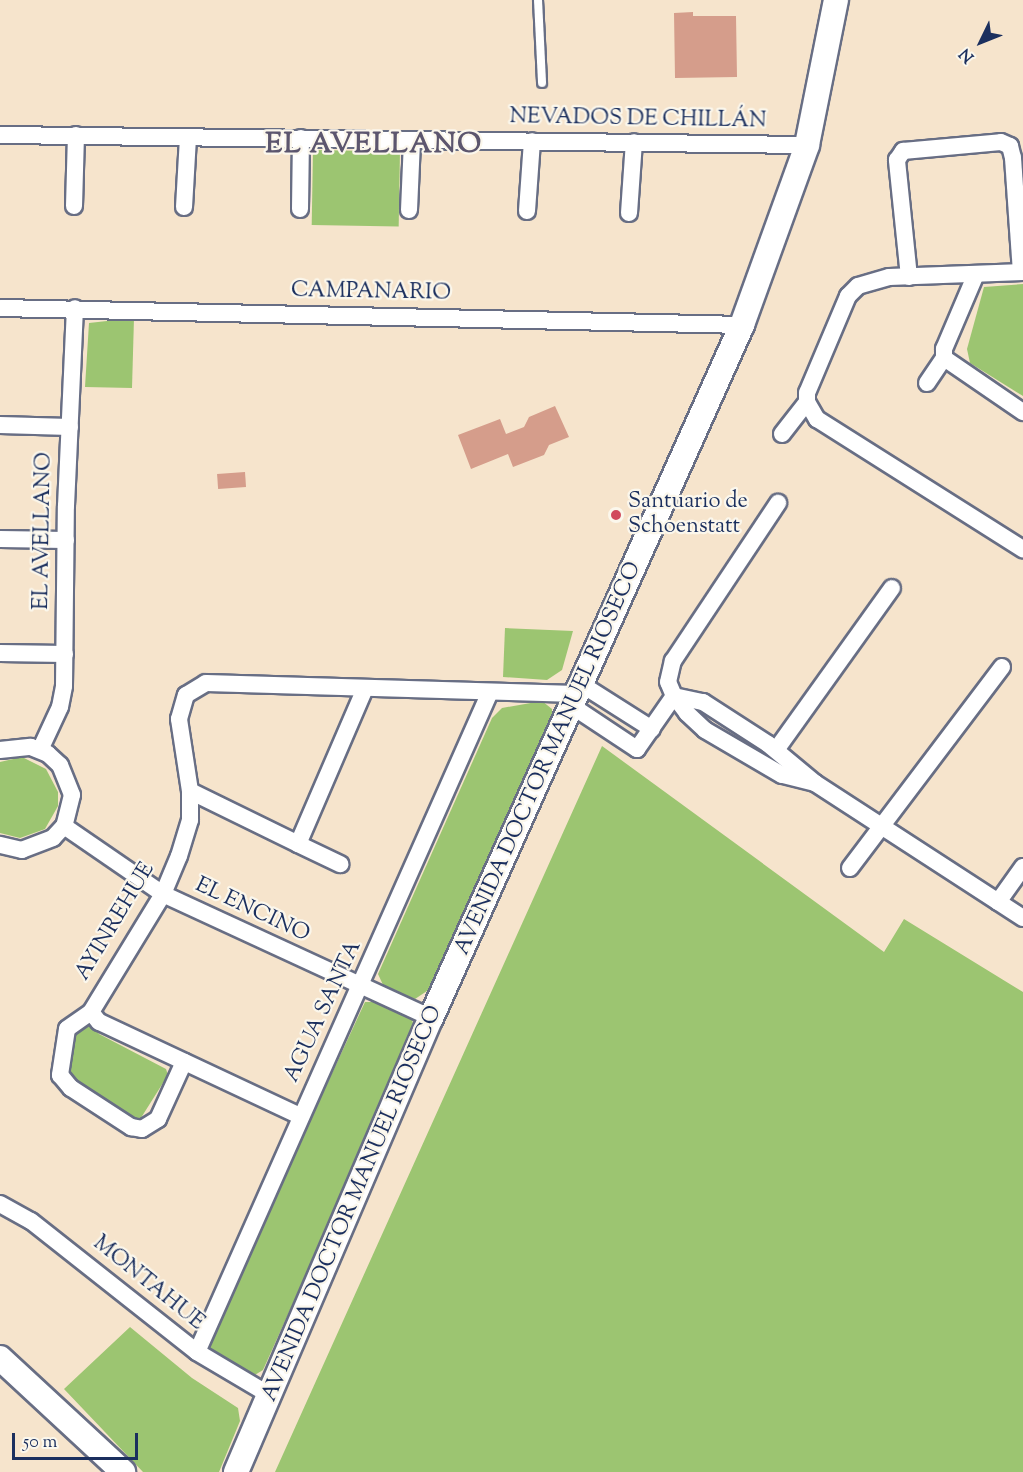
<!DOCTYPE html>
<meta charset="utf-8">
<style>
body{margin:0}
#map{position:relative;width:1023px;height:1472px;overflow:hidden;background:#f6e4cc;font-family:"Sorts Mill Goudy",serif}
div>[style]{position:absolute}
.green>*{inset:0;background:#9cc571;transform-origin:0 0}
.building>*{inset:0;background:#d59d8b;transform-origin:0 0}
.roads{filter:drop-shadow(2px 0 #686e84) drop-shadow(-2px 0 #686e84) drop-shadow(0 2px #686e84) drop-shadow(0 -2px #686e84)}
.lane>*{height:8px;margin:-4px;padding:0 4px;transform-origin:4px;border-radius:4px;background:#fff}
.street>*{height:16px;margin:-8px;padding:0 8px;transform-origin:8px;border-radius:8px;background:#fff}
.secondary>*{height:24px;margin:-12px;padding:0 12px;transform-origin:12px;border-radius:12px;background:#fff}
.dots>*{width:16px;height:16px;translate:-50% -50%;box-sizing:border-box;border:3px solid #fbf7ec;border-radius:50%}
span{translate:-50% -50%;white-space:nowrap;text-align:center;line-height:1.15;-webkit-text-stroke:4.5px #fbf7ec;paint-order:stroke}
.street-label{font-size:22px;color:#1b2f5e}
.poi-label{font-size:22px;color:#1b2f5e}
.left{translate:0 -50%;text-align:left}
.district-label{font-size:28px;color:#5c566e;font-weight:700;letter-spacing:1.5px}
.north{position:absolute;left:951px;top:12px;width:60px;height:60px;-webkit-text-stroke:4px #fbf7ec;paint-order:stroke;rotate:227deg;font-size:16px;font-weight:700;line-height:24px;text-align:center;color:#1b2f5e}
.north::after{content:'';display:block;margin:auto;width:21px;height:27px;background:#1b2f5e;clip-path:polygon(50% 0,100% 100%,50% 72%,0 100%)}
.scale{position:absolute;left:12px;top:1433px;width:126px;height:27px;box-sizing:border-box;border:3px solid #1b2f5e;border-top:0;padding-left:8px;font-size:18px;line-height:21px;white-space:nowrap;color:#1b2f5e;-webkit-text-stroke:4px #fbf7ec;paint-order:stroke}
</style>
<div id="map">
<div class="green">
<div style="left:313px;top:150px;width:87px;height:75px;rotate:1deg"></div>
<div style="clip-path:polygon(1023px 284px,1023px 396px,970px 363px,967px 349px,984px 287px)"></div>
<div style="clip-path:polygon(134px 318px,132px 388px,85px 387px,89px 323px)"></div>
<div style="clip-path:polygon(505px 628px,573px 631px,562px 670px,547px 680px,503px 677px)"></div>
<div style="clip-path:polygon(542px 701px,552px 709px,552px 716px,430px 989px,415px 999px,384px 987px,378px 974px,492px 718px,502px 708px)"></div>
<div style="clip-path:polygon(602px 746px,884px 952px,904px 919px,1023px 992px,1023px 1472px,275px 1472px)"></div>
<div style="clip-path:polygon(22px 757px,46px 769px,58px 792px,58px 806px,45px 829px,20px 838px,0 833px,0 762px)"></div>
<div style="clip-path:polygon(365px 1002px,375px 1002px,412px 1019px,415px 1032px,263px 1370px,253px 1376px,208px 1350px,208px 1341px)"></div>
<div style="clip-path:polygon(87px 1018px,99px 1034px,166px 1069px,168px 1075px,139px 1121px,73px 1083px,67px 1069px,70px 1038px)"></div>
<div style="clip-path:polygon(130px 1327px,192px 1378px,238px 1408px,240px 1421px,219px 1472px,143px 1472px,64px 1389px)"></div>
</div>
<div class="building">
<div style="clip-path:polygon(693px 12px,693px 16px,736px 16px,737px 77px,675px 78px,674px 13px)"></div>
<div style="clip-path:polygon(555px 406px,569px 437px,549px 445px,544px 455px,513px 467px,508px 454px,471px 469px,458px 435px,500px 419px,506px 434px,524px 427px,529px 417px)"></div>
<div style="left:245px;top:472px;width:15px;height:28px;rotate:86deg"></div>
</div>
<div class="roads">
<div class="lane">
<div style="left:538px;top:0;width:83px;rotate:87.2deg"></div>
</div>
<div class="street">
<div style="left:0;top:135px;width:807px;rotate:0.71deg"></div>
<div style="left:74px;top:206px;width:71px;rotate:-88.4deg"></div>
<div style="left:184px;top:207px;width:70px;rotate:-86.7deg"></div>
<div style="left:300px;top:209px;width:71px;rotate:-89.2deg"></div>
<div style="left:409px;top:210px;width:70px;rotate:-87.5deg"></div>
<div style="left:527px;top:211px;width:70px;rotate:-85.9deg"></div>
<div style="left:629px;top:213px;width:71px;rotate:-86deg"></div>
<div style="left:1023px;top:272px;width:134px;rotate:177.9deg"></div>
<div style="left:889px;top:277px;width:32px;rotate:164deg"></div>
<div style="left:858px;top:286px;width:14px;rotate:135deg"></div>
<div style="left:848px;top:296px;width:105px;rotate:112.9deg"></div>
<div style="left:807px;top:393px;width:9px;rotate:90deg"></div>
<div style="left:807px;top:402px;width:20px;rotate:60deg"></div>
<div style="left:817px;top:419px;width:244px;rotate:32.3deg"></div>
<div style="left:976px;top:274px;width:82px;rotate:113.1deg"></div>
<div style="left:944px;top:349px;width:9px;rotate:90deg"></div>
<div style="left:944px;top:358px;width:96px;rotate:34.4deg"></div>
<div style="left:909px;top:277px;width:118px;rotate:-95.9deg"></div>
<div style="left:897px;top:160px;width:11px;rotate:-56deg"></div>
<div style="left:903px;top:151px;width:98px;rotate:-5.2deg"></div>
<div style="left:1001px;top:142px;width:10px;rotate:24deg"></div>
<div style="left:1010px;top:146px;width:12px;rotate:76deg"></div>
<div style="left:1013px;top:158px;width:114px;rotate:86deg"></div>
<div style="left:0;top:308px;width:742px;rotate:1.31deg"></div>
<div style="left:927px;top:383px;width:30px;rotate:-56deg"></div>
<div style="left:0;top:425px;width:70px;rotate:1.6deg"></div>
<div style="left:782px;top:434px;width:41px;rotate:-52deg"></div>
<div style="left:0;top:539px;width:66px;rotate:0.9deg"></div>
<div style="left:0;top:653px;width:65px;rotate:0.9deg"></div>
<div style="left:581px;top:684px;width:84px;rotate:32.4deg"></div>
<div style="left:674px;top:696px;width:30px;rotate:12deg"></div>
<div style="left:703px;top:702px;width:77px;rotate:32.9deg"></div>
<div style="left:768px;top:744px;width:61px;rotate:39.7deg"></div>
<div style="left:815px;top:783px;width:34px;rotate:-166deg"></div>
<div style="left:782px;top:775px;width:89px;rotate:-149.7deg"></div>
<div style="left:705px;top:730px;width:25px;rotate:-137deg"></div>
<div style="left:687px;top:713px;width:21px;rotate:-127deg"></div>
<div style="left:674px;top:696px;width:15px;rotate:-113deg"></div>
<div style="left:668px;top:682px;width:22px;rotate:-77deg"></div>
<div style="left:673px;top:661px;width:190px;rotate:-56.4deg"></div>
<div style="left:572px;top:706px;width:78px;rotate:33.5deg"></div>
<div style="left:637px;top:749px;width:65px;rotate:-55.1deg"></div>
<div style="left:0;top:750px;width:31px;rotate:-6deg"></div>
<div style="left:31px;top:747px;width:18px;rotate:22deg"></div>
<div style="left:48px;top:754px;width:16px;rotate:43deg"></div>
<div style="left:60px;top:765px;width:32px;rotate:68deg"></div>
<div style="left:72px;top:795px;width:32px;rotate:104deg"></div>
<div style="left:64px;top:826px;width:16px;rotate:133deg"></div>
<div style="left:53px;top:838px;width:33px;rotate:159deg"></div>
<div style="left:22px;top:850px;width:23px;rotate:-167deg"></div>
<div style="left:40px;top:750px;width:47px;rotate:-65.1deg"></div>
<div style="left:60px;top:707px;width:21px;rotate:-79deg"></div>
<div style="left:64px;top:686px;width:180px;rotate:-89.4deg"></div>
<div style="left:66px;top:506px;width:198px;rotate:-87.4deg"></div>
<div style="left:776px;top:750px;width:199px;rotate:-54.4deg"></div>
<div style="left:815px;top:783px;width:248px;rotate:33deg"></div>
<div style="left:190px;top:791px;width:120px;rotate:26.1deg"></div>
<div style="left:298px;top:844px;width:167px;rotate:-66.7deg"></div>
<div style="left:64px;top:826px;width:120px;rotate:34.5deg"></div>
<div style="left:163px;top:894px;width:295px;rotate:24.8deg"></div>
<div style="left:298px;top:844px;width:47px;rotate:25.5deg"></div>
<div style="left:850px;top:868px;width:252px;rotate:-52.9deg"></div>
<div style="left:998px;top:902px;width:43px;rotate:-54.5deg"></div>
<div style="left:91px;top:1012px;width:29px;rotate:145deg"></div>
<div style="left:67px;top:1029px;width:47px;rotate:98.7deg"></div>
<div style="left:60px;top:1075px;width:17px;rotate:50deg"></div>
<div style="left:71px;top:1088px;width:72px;rotate:33deg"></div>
<div style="left:131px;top:1127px;width:11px;rotate:10deg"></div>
<div style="left:142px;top:1129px;width:19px;rotate:-32deg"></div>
<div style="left:158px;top:1119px;width:63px;rotate:-65.5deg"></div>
<div style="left:300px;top:1116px;width:222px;rotate:-154.9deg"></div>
<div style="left:99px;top:1022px;width:13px;rotate:-129deg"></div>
<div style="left:91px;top:1012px;width:138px;rotate:-58.6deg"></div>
<div style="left:163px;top:894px;width:41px;rotate:-67.2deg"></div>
<div style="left:179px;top:856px;width:38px;rotate:-73deg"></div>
<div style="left:190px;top:820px;width:29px;rotate:-90deg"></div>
<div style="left:190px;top:791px;width:73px;rotate:-98.7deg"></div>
<div style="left:179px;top:719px;width:25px;rotate:-74deg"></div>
<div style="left:186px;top:695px;width:23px;rotate:-31deg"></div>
<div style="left:206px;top:683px;width:371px;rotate:1.7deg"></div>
<div style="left:0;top:1204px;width:35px;rotate:29deg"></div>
<div style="left:31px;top:1221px;width:211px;rotate:38.3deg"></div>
<div style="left:197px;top:1352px;width:86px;rotate:30.7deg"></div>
<div style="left:197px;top:1352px;width:722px;rotate:-66.06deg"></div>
</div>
<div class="secondary">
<div style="left:0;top:1358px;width:168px;rotate:42.8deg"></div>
<div style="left:236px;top:1472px;width:494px;rotate:-66.8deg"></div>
<div style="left:431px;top:1018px;width:760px;rotate:-65.83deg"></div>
<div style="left:742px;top:325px;width:191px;rotate:-70.1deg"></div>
<div style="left:807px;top:145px;width:148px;rotate:-78.7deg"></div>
</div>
</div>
<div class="dots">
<div style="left:616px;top:515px;background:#d1495b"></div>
</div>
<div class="street-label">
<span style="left:638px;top:120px;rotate:1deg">NEVADOS DE CHILLÁN</span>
<span style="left:371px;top:293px;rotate:1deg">CAMPANARIO</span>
<span style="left:44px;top:531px;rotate:-89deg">EL AVELLANO</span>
<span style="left:549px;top:759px;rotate:-66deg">AVENIDA DOCTOR MANUEL RIOSECO</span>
<span style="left:252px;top:911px;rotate:25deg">EL ENCINO</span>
<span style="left:116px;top:922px;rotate:-59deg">AYINREHUE</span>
<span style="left:324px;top:1012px;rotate:-65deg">AGUA SANTA</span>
<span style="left:353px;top:1204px;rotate:-67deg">AVENIDA DOCTOR MANUEL RIOSECO</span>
<span style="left:148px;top:1284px;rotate:39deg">MONTAHUE</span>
</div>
<div class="poi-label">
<span class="left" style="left:628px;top:515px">Santuario de<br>Schoenstatt</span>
</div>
<div class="district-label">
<span style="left:374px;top:145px">EL AVELLANO</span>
</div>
<div class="north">N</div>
<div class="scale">50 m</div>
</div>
